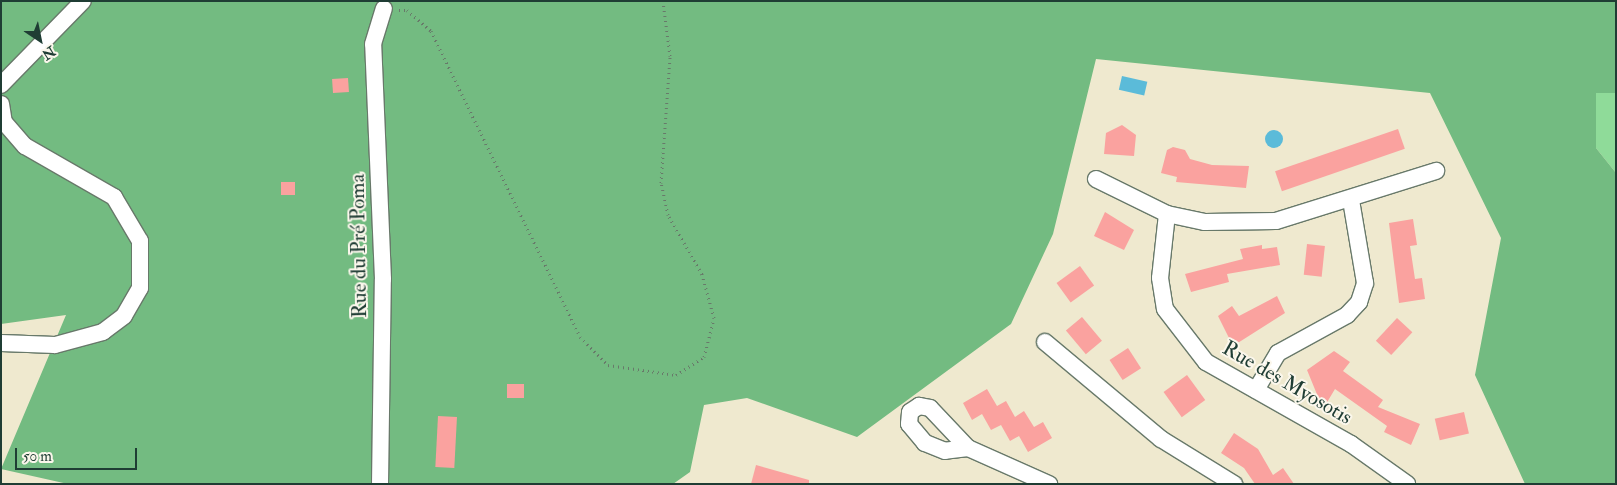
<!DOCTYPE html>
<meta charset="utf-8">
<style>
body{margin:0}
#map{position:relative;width:1617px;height:485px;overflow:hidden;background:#efe9cf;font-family:"IM FELL Double Pica",serif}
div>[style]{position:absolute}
.green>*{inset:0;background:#8fdb99}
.forest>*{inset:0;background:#73bb81}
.water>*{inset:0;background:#5bbbd9;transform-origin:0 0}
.round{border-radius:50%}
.building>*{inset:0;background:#faa29f;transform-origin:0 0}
.path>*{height:3px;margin-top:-1.5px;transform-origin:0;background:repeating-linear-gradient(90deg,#68796a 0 1px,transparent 0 5px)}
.roads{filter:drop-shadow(1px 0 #68796a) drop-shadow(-1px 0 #68796a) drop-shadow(0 1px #68796a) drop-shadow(0 -1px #68796a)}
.minor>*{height:16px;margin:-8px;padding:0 8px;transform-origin:8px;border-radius:8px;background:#fff}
span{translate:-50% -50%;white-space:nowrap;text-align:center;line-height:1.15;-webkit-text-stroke:4px #fbf7ec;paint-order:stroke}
.street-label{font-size:21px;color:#1f3d34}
.frame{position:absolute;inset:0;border:2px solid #1f3d34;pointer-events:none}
.north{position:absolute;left:15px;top:15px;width:50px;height:50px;-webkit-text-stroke:4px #fbf7ec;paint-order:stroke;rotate:146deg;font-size:14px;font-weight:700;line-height:20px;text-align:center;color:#1f3d34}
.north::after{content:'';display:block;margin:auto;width:18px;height:22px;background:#1f3d34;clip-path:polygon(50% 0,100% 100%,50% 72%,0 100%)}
.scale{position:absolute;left:15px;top:448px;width:122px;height:22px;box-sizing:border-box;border:2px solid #1f3d34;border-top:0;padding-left:6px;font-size:15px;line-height:18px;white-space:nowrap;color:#1f3d34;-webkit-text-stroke:4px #fbf7ec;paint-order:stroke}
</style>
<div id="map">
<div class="green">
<div style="clip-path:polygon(1596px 92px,1616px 93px,1616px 173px,1596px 148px)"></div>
</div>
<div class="forest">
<div style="clip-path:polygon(1px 1px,1616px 1px,1616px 93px,1596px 93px,1596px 148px,1616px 173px,1616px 484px,1525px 484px,1475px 375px,1501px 238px,1430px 93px,1096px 59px,1053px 234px,1011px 324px,857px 437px,747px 398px,704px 405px,690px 472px,673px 484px,68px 484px,1px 469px,66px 315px,1px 324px)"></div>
</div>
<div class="water">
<div style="left:1122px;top:76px;width:26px;height:14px;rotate:13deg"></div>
<div class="round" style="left:1265px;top:130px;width:18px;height:18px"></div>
</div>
<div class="building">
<div style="left:348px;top:78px;width:14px;height:16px;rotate:86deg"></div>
<div style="clip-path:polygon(1122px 125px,1136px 135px,1134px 156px,1104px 154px,1106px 133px)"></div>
<div style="left:1398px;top:129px;width:21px;height:130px;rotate:71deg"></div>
<div style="clip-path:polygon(1173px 147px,1185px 150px,1190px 159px,1212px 165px,1249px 166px,1246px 188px,1176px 182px,1177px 177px,1161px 173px,1167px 150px)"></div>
<div style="left:281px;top:182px;width:14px;height:13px"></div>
<div style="clip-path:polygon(1105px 212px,1134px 230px,1124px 250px,1094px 236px)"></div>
<div style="clip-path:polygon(1413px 219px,1417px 245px,1410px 246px,1415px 279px,1422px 278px,1425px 299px,1399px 303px,1389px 223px)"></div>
<div style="left:1307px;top:244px;width:18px;height:31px;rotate:6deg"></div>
<div style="clip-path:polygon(1262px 245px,1262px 249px,1277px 247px,1280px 265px,1227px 274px,1229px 282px,1191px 292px,1185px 274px,1243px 259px,1240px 249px)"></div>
<div style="left:1080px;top:266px;width:24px;height:29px;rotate:54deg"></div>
<div style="clip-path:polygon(1277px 296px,1285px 313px,1233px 346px,1218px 316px,1232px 306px,1239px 316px)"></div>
<div style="left:1082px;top:317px;width:31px;height:21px;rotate:50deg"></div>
<div style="left:1397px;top:318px;width:21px;height:31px;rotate:43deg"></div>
<div style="left:1128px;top:348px;width:24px;height:22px;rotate:57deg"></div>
<div style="clip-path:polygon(1334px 351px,1350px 362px,1343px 371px,1383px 400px,1378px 407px,1420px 424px,1411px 445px,1384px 432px,1387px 426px,1335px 389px,1323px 409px,1307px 370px)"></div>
<div style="left:1187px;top:375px;width:31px;height:29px;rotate:54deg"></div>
<div style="left:524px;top:384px;width:14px;height:17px;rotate:90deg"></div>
<div style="clip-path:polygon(987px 389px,997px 406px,1006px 401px,1015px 417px,1024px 411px,1034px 427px,1043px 422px,1052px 438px,1028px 452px,1019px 436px,1010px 441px,1001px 425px,991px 430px,982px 414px,972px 420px,963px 403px)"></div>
<div style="left:1464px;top:412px;width:22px;height:30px;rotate:77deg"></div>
<div style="left:438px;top:416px;width:19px;height:51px;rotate:3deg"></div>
<div style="clip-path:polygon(1234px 433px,1258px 449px,1273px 475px,1283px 468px,1294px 484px,1255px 484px,1244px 468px,1221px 453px)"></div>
<div style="clip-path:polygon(756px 465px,809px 480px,809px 484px,751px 484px)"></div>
</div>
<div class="path">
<div style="left:399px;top:10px;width:8px"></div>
<div style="left:407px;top:10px;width:32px;rotate:41deg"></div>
<div style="left:431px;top:31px;width:340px;rotate:64deg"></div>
<div style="left:580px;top:337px;width:40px;rotate:45deg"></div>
<div style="left:608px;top:365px;width:69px;rotate:8.4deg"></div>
<div style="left:676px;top:375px;width:33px;rotate:-33deg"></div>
<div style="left:704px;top:357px;width:40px;rotate:-75.6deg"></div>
<div style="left:714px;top:318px;width:46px;rotate:-105.3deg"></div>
<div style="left:702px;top:274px;width:68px;rotate:-120deg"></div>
<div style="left:668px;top:215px;width:33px;rotate:-102deg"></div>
<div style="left:661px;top:183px;width:127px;rotate:-85.9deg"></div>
<div style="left:670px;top:56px;width:55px;rotate:-97.3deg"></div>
</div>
<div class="roads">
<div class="minor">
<div style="left:1px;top:85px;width:117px;rotate:-45.7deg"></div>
<div style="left:1px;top:104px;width:18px;rotate:81deg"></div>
<div style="left:4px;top:122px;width:32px;rotate:49deg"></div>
<div style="left:25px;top:146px;width:103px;rotate:29.8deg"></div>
<div style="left:114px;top:197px;width:51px;rotate:59.4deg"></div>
<div style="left:140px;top:241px;width:47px;rotate:90deg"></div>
<div style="left:140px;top:288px;width:32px;rotate:120deg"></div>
<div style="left:124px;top:316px;width:26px;rotate:143deg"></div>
<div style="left:103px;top:332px;width:50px;rotate:164.8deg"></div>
<div style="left:55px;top:345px;width:54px;rotate:-177.9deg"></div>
<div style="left:1096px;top:179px;width:79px;rotate:26.2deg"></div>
<div style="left:1167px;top:214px;width:39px;rotate:12deg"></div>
<div style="left:1205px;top:222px;width:71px;rotate:-0.8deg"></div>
<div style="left:1276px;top:221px;width:168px;rotate:-17.4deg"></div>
<div style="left:1167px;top:214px;width:64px;rotate:96.2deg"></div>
<div style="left:1160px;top:278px;width:31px;rotate:81deg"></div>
<div style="left:1165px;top:309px;width:67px;rotate:52.3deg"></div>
<div style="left:1206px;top:362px;width:167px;rotate:29.5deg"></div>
<div style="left:1351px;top:444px;width:69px;rotate:35.5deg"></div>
<div style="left:1045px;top:342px;width:151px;rotate:39.9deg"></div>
<div style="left:1161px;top:439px;width:86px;rotate:31.7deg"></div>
<div style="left:1256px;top:390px;width:43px;rotate:-59.3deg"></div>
<div style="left:1278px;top:353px;width:79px;rotate:-28.8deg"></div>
<div style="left:1347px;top:315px;width:18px;rotate:-47deg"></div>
<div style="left:1359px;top:302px;width:20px;rotate:-72deg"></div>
<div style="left:1365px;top:283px;width:84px;rotate:-99.6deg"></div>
<div style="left:968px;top:448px;width:23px;rotate:173deg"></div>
<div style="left:945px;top:451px;width:22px;rotate:-158deg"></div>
<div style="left:925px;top:443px;width:25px;rotate:-130deg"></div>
<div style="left:909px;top:424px;width:12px;rotate:-85deg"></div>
<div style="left:910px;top:412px;width:11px;rotate:-34deg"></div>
<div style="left:919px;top:406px;width:11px;rotate:10deg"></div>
<div style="left:930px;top:408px;width:55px;rotate:46.5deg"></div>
<div style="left:968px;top:448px;width:89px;rotate:24deg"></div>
<div style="left:380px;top:484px;width:205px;rotate:-89.2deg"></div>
<div style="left:383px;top:279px;width:235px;rotate:-92.4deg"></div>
<div style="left:373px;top:44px;width:37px;rotate:-73deg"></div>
</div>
</div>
<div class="street-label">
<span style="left:359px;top:246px;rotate:-91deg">Rue du Pré Poma</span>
<span style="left:1287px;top:383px;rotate:30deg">Rue des Myosotis</span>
</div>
<div class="frame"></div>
<div class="north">N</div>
<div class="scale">50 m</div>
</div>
